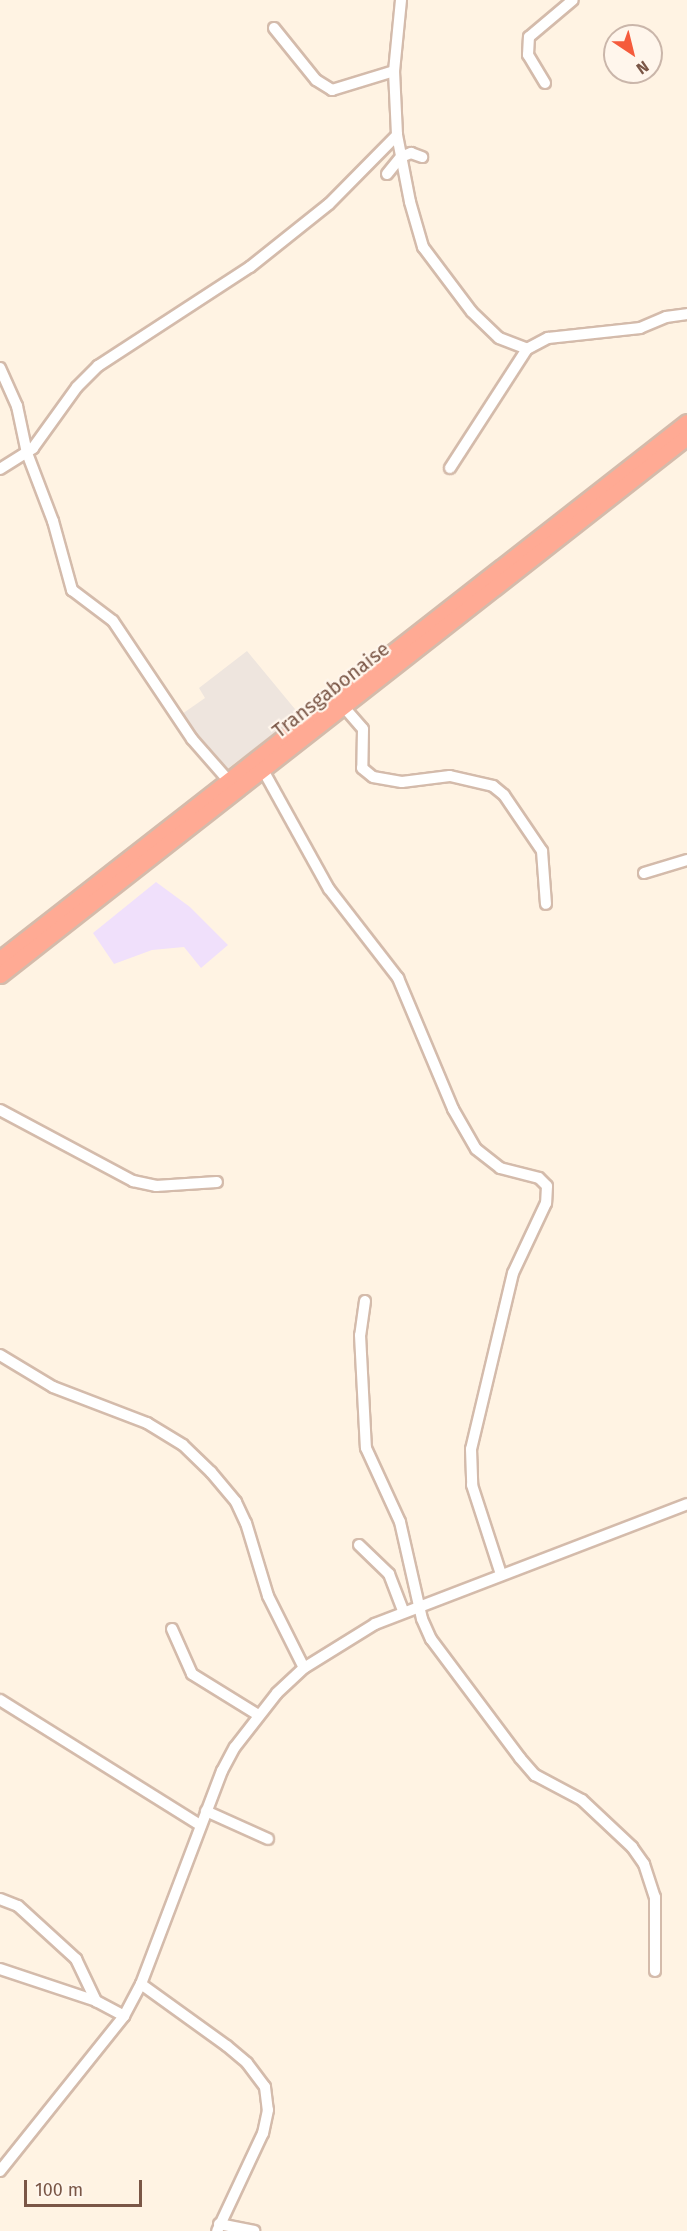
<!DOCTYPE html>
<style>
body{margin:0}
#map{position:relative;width:687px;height:2231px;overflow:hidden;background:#fff3e3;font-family:"Fira Sans",sans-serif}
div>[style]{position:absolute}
.industrial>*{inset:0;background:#eee5de}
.education>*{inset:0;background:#f0e0fb}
.roads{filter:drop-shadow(2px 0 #d4bbab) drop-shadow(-2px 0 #d4bbab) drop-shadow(0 2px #d4bbab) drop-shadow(0 -2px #d4bbab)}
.minor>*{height:10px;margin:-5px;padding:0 5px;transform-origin:5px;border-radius:5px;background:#fff}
.highway>*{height:15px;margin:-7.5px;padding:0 7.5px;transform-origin:7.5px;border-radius:7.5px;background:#ffaa94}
span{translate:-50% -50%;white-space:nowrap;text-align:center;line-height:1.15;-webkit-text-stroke:4.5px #fff6ec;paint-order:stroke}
.street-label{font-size:20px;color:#7a5646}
.north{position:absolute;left:603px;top:24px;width:60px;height:60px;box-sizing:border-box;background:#fff6ec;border:2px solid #cab6aa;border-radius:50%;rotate:145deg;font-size:16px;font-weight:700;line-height:24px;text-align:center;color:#7a5646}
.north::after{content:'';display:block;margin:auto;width:21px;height:27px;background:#f55b3c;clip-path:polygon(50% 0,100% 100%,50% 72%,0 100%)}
.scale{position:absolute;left:24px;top:2180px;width:118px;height:27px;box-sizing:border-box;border:3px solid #7a5646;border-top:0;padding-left:8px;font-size:18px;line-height:21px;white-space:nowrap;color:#7a5646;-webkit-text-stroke:4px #fff6ec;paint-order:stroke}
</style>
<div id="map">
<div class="industrial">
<div style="clip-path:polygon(247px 651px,299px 714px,226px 770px,182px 714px,205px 698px,199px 688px)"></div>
</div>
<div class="education">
<div style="clip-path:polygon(156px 882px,190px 907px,228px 945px,201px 968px,184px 947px,152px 950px,114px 964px,93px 933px)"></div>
</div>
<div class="roads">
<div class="minor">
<div style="left:401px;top:0;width:71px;rotate:95.6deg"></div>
<div style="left:394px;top:71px;width:64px;rotate:87.3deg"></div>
<div style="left:397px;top:135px;width:68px;rotate:79deg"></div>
<div style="left:410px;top:202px;width:47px;rotate:73.9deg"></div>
<div style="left:423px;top:247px;width:81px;rotate:53deg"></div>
<div style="left:472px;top:312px;width:37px;rotate:44deg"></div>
<div style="left:499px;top:338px;width:30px;rotate:21deg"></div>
<div style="left:527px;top:349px;width:24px;rotate:-28deg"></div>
<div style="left:548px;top:338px;width:93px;rotate:-6.2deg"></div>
<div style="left:640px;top:328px;width:28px;rotate:-23deg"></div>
<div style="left:666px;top:317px;width:21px;rotate:-8deg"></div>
<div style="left:274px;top:28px;width:67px;rotate:51.1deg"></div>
<div style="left:316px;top:80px;width:19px;rotate:32deg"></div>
<div style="left:332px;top:90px;width:65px;rotate:-17deg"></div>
<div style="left:545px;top:83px;width:33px;rotate:-121deg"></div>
<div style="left:528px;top:55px;width:18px;rotate:-87deg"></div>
<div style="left:529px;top:37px;width:57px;rotate:-40.1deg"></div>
<div style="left:387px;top:174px;width:22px;rotate:-51deg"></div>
<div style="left:401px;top:157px;width:11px;rotate:-22deg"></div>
<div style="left:411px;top:153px;width:12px;rotate:20deg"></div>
<div style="left:0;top:368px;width:42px;rotate:65.9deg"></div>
<div style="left:17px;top:406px;width:48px;rotate:78deg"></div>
<div style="left:27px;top:453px;width:73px;rotate:69.1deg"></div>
<div style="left:53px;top:521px;width:72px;rotate:74.6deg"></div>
<div style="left:72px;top:590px;width:51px;rotate:37.1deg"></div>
<div style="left:113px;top:621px;width:142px;rotate:56.2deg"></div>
<div style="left:192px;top:739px;width:55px;rotate:48.7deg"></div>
<div style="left:450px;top:468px;width:142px;rotate:-57.1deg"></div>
<div style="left:0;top:469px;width:39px;rotate:-32deg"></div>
<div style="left:33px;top:448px;width:75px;rotate:-54.2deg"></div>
<div style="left:77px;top:387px;width:30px;rotate:-45deg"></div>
<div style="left:98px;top:366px;width:181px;rotate:-33.1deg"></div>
<div style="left:250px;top:267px;width:101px;rotate:-38.6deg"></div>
<div style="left:329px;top:204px;width:97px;rotate:-45.4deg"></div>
<div style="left:343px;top:706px;width:30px;rotate:49deg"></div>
<div style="left:363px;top:729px;width:39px;rotate:91deg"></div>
<div style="left:362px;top:768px;width:14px;rotate:39deg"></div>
<div style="left:373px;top:777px;width:29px;rotate:10deg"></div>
<div style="left:402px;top:782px;width:48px;rotate:-7.1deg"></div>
<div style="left:450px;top:776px;width:44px;rotate:13.1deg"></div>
<div style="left:493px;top:786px;width:14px;rotate:39deg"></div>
<div style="left:504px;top:795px;width:68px;rotate:55.8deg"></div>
<div style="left:542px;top:851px;width:53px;rotate:85.7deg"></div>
<div style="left:263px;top:770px;width:136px;rotate:61deg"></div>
<div style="left:329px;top:889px;width:113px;rotate:52.2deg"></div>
<div style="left:398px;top:978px;width:142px;rotate:67.2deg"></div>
<div style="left:453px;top:1109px;width:46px;rotate:60.1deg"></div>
<div style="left:476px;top:1149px;width:31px;rotate:38deg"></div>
<div style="left:500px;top:1168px;width:40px;rotate:14.4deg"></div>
<div style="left:539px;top:1178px;width:11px;rotate:45deg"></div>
<div style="left:547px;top:1186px;width:17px;rotate:93deg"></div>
<div style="left:546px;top:1203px;width:77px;rotate:115.2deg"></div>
<div style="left:513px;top:1273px;width:181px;rotate:103.4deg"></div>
<div style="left:471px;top:1449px;width:36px;rotate:88deg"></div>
<div style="left:472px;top:1485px;width:94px;rotate:72deg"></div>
<div style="left:644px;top:873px;width:45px;rotate:-16.8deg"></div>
<div style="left:0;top:1110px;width:151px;rotate:28.1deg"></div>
<div style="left:133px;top:1181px;width:24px;rotate:12deg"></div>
<div style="left:156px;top:1186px;width:61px;rotate:-3.8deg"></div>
<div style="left:365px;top:1301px;width:34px;rotate:98deg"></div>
<div style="left:360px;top:1335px;width:113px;rotate:87deg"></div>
<div style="left:366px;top:1448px;width:81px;rotate:65.3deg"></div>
<div style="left:400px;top:1522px;width:99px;rotate:77.2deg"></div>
<div style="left:422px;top:1619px;width:22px;rotate:66deg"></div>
<div style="left:431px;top:1639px;width:149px;rotate:53.2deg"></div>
<div style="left:520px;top:1758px;width:23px;rotate:49deg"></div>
<div style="left:535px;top:1775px;width:53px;rotate:28deg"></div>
<div style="left:582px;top:1800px;width:69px;rotate:43.2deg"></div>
<div style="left:632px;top:1847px;width:21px;rotate:55deg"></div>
<div style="left:644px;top:1864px;width:35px;rotate:72deg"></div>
<div style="left:655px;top:1897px;width:74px;rotate:90deg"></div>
<div style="left:0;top:1355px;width:62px;rotate:31.1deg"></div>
<div style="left:53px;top:1387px;width:101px;rotate:21deg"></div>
<div style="left:147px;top:1423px;width:42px;rotate:31.4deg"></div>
<div style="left:183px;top:1445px;width:39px;rotate:44deg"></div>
<div style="left:211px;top:1472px;width:39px;rotate:50deg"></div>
<div style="left:236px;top:1502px;width:23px;rotate:65deg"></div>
<div style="left:246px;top:1523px;width:76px;rotate:73.2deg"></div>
<div style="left:268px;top:1596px;width:80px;rotate:63.4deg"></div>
<div style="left:359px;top:1545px;width:42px;rotate:44deg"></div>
<div style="left:389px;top:1574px;width:40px;rotate:69deg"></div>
<div style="left:172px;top:1629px;width:49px;rotate:66deg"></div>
<div style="left:192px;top:1674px;width:78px;rotate:31.8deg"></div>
<div style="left:0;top:1700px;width:236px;rotate:32deg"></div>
<div style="left:206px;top:1811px;width:68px;rotate:24.3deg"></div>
<div style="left:0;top:1899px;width:19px;rotate:21deg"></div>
<div style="left:18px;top:1906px;width:79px;rotate:42.4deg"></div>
<div style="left:76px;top:1959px;width:47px;rotate:64.5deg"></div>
<div style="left:0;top:1969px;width:101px;rotate:18.4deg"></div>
<div style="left:96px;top:2001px;width:32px;rotate:28deg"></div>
<div style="left:141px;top:1984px;width:106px;rotate:35.8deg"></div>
<div style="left:227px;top:2046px;width:26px;rotate:40deg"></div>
<div style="left:247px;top:2063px;width:30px;rotate:53deg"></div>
<div style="left:265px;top:2087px;width:23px;rotate:83deg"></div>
<div style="left:268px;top:2110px;width:24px;rotate:102deg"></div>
<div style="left:263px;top:2133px;width:108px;rotate:115.1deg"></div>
<div style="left:0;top:2171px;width:198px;rotate:-51.3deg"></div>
<div style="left:124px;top:2016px;width:36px;rotate:-62deg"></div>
<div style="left:141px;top:1984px;width:228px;rotate:-69.2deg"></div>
<div style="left:222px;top:1771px;width:27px;rotate:-62deg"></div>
<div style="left:235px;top:1747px;width:68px;rotate:-52.1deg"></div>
<div style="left:277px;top:1693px;width:37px;rotate:-43deg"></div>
<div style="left:304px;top:1668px;width:84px;rotate:-31.8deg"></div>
<div style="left:375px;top:1624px;width:334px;rotate:-21deg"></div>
<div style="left:219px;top:2224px;width:36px;rotate:11deg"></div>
</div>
<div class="highway">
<div style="left:0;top:959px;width:872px;rotate:-38.01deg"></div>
<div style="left:0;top:975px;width:873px;rotate:-38.07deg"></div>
</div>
</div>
<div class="street-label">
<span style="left:331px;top:690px;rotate:-38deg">Transgabonaise</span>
</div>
<div class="north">N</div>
<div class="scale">100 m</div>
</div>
